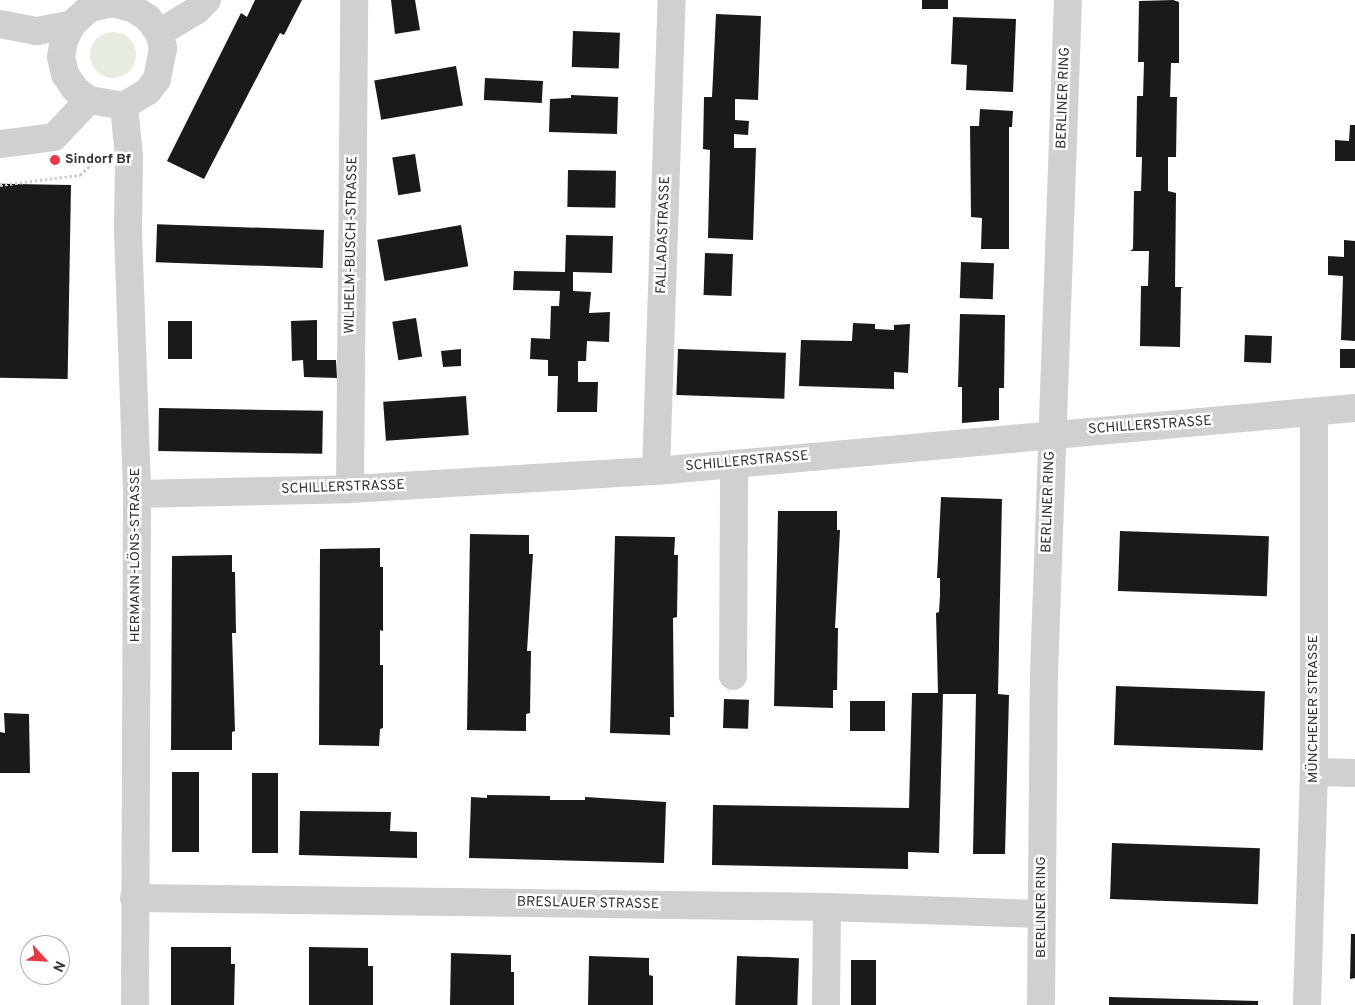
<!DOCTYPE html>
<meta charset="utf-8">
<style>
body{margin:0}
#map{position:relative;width:1355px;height:1005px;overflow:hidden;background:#fff;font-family:Overpass,sans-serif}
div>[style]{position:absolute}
.green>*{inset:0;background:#e6ecdf}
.round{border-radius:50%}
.building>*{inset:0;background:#1a1a1a;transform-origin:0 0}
.path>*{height:3px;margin-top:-1.5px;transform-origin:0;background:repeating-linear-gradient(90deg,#cdcdcd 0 2.5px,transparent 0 5px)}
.minor>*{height:28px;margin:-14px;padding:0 14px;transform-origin:14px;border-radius:14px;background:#d0d0d0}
.dots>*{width:14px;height:14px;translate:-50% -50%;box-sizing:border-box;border:2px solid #fff;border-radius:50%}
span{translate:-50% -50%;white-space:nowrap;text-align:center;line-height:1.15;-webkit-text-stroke:5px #fff;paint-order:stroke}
.street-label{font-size:14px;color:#333}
.poi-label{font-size:14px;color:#333;font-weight:700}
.left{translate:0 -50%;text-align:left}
.north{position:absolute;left:20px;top:935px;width:50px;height:50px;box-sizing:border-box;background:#fff;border:1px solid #adadad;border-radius:50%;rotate:115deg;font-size:14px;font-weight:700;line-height:20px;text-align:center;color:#333}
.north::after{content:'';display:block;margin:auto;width:18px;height:22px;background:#e63946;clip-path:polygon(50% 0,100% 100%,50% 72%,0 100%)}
</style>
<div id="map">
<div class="green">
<div class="round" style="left:90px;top:32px;width:46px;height:46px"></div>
</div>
<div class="building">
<div style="clip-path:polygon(255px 0,302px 0,284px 35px,280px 33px,204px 179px,167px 161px,241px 13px,247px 17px)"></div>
<div style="clip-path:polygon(391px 0,415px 0,420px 30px,395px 34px)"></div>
<div style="left:922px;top:0;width:26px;height:9px"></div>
<div style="clip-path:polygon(1173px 0,1179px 2px,1179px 63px,1171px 63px,1170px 97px,1177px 97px,1176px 157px,1168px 157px,1168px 191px,1176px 193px,1175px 287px,1184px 287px,1181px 288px,1180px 347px,1140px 346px,1141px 286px,1148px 286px,1149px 251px,1130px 251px,1133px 249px,1134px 191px,1141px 191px,1142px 157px,1136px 157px,1137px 96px,1143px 96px,1144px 62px,1138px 62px,1139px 1px)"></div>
<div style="clip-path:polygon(716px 14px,761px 16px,758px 100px,735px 99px,735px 120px,749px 121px,748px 135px,734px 134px,734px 148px,756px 148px,753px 240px,708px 238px,710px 150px,703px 149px,704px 97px,712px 97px)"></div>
<div style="clip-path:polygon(953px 17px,1016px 19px,1013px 92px,966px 90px,967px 65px,951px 64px)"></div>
<div style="left:573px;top:31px;width:47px;height:36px;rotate:2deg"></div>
<div style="left:456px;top:66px;width:40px;height:83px;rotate:80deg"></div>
<div style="left:485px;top:78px;width:58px;height:22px;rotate:3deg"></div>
<div style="clip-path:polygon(571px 95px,618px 97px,617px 134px,549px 132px,550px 99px,571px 98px)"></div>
<div style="clip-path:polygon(980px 109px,1013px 111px,1012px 127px,1009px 127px,1009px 249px,981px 249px,982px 218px,971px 217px,970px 126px,979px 126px)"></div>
<div style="clip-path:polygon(1350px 125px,1355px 125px,1355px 161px,1335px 161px,1335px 140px,1349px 141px)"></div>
<div style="left:415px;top:154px;width:38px;height:23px;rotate:81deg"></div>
<div style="left:568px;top:170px;width:48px;height:37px;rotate:1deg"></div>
<div style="left:71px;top:185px;width:194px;height:71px;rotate:91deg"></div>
<div style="left:461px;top:225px;width:42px;height:85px;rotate:80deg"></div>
<div style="left:324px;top:230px;width:38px;height:167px;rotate:92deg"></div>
<div style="clip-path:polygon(566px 235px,613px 236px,612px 273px,573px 272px,573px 291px,591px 292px,589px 313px,610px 312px,609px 342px,587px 341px,586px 361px,578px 361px,578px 382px,598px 382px,597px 412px,557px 412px,558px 376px,548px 376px,548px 360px,530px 359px,531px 338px,550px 339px,551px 306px,559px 306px,560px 291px,513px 290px,514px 271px,565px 272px)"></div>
<div style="clip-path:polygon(1344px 240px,1355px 241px,1355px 341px,1341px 340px,1343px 276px,1328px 275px,1328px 256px,1344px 257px)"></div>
<div style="left:705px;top:253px;width:28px;height:42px;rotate:2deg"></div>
<div style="left:961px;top:262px;width:33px;height:36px;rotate:2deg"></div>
<div style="clip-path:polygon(960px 314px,1005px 315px,1004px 388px,999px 388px,999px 420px,962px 423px,962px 387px,958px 387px)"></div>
<div style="left:416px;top:318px;width:39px;height:24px;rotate:81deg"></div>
<div style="clip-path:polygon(317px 320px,317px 360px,336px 360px,337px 378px,304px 377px,303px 360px,292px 361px,291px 321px)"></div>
<div style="left:168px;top:321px;width:24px;height:38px"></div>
<div style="clip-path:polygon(853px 323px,875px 324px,875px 329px,894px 330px,894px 325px,910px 324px,908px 373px,894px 372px,894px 389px,799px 386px,801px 340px,852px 341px)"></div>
<div style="left:1245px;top:335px;width:27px;height:27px;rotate:2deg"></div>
<div style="clip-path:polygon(461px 349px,461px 366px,443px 367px,441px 351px)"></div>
<div style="left:678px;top:349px;width:108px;height:46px;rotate:2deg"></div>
<div style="left:1340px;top:349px;width:15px;height:19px"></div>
<div style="left:466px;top:396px;width:39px;height:83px;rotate:86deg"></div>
<div style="left:159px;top:408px;width:164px;height:43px;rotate:1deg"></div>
<div style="clip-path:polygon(941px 497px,1002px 499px,998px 694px,1009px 695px,1005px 854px,973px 854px,976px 694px,943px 694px,939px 853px,908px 852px,908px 869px,712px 865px,713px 805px,909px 808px,912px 693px,938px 693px,936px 613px,939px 612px,940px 595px,940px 578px,937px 578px)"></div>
<div style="clip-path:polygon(778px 511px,837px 511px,837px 530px,840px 530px,835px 628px,838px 628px,837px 690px,833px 690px,833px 708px,774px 706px)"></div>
<div style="left:1120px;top:531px;width:149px;height:60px;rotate:2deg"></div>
<div style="clip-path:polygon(470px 534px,529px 535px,529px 554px,533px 554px,527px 651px,531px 651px,530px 713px,526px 714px,526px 731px,467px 730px)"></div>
<div style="clip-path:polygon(615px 536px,675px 537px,674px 555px,678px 555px,677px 617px,673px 618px,674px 717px,670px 717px,670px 735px,610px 733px)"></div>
<div style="clip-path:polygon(380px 548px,380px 567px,383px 567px,383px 631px,380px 630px,380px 665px,383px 665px,383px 728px,380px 729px,379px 746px,319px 745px,320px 549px)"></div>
<div style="clip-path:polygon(232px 555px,232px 572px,235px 572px,236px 633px,232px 633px,235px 731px,232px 732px,232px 750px,171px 750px,172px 556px)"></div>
<div style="left:1116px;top:686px;width:149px;height:59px;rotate:2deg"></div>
<div style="left:724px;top:699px;width:25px;height:29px;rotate:2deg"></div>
<div style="left:850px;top:701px;width:35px;height:30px"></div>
<div style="clip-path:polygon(4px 713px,29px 714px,30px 773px,0 773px,0 732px,5px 733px)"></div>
<div style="left:172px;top:772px;width:27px;height:80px"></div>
<div style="left:252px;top:773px;width:26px;height:80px"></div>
<div style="clip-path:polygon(487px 795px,550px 796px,550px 800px,585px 800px,585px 797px,666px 802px,664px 863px,469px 858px,471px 797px,487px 798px)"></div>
<div style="clip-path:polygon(300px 811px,391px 812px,390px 831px,417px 832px,417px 858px,299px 855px)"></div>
<div style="left:1112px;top:843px;width:148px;height:56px;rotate:2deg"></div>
<div style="clip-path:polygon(1351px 934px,1355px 934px,1355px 978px,1350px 979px)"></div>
<div style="clip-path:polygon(171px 947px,231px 947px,231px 964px,235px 964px,234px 1005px,171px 1005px)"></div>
<div style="clip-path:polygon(309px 947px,368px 948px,368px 966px,373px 966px,373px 1005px,309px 1005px)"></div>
<div style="clip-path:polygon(451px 953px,511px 955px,511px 972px,514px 972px,514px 1005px,450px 1005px)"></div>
<div style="clip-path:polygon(589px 956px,649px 958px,649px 975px,653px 976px,653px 1005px,588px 1005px)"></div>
<div style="left:737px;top:956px;width:62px;height:49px;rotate:2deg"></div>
<div style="left:851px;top:960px;width:25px;height:45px"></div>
<div style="clip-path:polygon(1109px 997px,1258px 1001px,1258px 1005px,1109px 1005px)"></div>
</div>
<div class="path">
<div style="left:0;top:185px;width:81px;rotate:-7.1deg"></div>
<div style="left:80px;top:175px;width:25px;rotate:-43deg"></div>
</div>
<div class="minor">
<div style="left:0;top:24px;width:38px;rotate:11deg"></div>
<div style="left:37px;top:31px;width:36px;rotate:-11deg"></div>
<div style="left:72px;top:24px;width:24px;rotate:-42deg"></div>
<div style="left:90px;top:8px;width:25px;rotate:-12deg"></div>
<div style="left:114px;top:3px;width:19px;rotate:16deg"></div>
<div style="left:132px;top:8px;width:19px;rotate:32deg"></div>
<div style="left:148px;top:18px;width:19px;rotate:54deg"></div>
<div style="left:159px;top:33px;width:16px;rotate:75deg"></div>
<div style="left:163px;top:48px;width:32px;rotate:101deg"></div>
<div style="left:157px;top:79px;width:15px;rotate:127deg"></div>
<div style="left:148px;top:91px;width:28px;rotate:148deg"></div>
<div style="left:124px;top:106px;width:36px;rotate:-170deg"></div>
<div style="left:89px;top:100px;width:18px;rotate:-142deg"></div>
<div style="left:75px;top:89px;width:18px;rotate:-124deg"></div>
<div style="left:65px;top:74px;width:17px;rotate:-103deg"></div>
<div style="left:61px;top:57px;width:17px;rotate:-80deg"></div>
<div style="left:64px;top:40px;width:18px;rotate:-63deg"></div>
<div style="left:159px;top:33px;width:44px;rotate:-31.2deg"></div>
<div style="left:197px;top:10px;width:14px;rotate:-45deg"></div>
<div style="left:124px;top:106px;width:50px;rotate:84.3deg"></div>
<div style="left:129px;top:156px;width:75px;rotate:90.8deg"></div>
<div style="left:128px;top:231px;width:263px;rotate:88deg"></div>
<div style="left:137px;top:494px;width:511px;rotate:90.22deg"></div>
<div style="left:0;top:144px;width:54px;rotate:-7.4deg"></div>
<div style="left:54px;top:137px;width:51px;rotate:-46.6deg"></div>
<div style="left:656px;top:471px;width:471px;rotate:-88.1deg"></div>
<div style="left:350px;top:489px;width:489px;rotate:-89.5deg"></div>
<div style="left:137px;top:494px;width:213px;rotate:-1.3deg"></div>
<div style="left:350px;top:489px;width:307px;rotate:-3.4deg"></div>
<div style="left:656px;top:471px;width:702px;rotate:-5.15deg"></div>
<div style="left:733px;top:676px;width:212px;rotate:-89.7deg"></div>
<div style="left:1314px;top:772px;width:41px;rotate:1.4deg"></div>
<div style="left:134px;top:898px;width:693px;rotate:0.74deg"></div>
<div style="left:827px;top:907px;width:215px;rotate:1.9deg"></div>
<div style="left:826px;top:1005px;width:98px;rotate:-89.4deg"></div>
<div style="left:1041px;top:1005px;width:332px;rotate:-89.5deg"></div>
<div style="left:1044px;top:673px;width:673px;rotate:-87.96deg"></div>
<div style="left:1307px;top:1005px;width:233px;rotate:-88.3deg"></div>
<div style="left:1314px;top:772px;width:359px;rotate:-90deg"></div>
</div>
<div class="dots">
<div style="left:55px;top:160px;background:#e63946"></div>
</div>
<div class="street-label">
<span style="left:1064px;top:98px;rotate:-88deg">BERLINER RING</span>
<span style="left:664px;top:235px;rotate:-88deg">FALLADASTRASSE</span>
<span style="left:352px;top:245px;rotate:-89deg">WILHELM-BUSCH-STRASSE</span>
<span style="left:1150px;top:426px;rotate:-4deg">SCHILLERSTRASSE</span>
<span style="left:747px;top:462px;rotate:-5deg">SCHILLERSTRASSE</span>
<span style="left:343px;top:488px;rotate:-2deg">SCHILLERSTRASSE</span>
<span style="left:1049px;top:502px;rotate:-88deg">BERLINER RING</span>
<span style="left:136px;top:555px;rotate:-90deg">HERMANN-LÖNS-STRASSE</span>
<span style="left:1314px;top:709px;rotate:-90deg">MÜNCHENER STRASSE</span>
<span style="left:588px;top:904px;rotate:1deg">BRESLAUER STRASSE</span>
<span style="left:1042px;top:907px;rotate:-90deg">BERLINER RING</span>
</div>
<div class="poi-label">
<span class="left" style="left:65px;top:160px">Sindorf Bf</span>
</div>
<div class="north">N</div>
</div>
